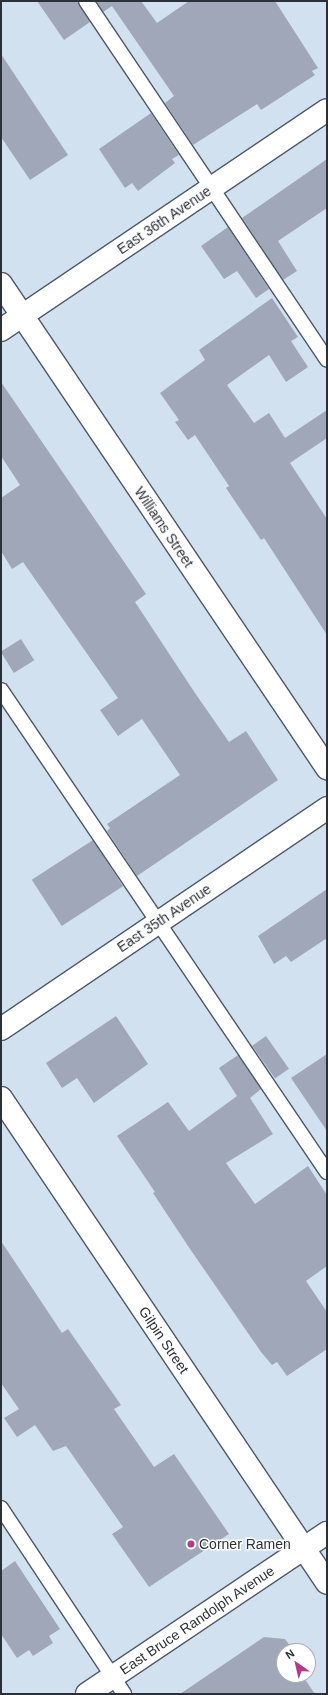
<!DOCTYPE html>
<style>
body{margin:0}
#map{position:relative;width:328px;height:1695px;overflow:hidden;background:#d2e1f0;font-family:Helvetica,sans-serif}
div>[style]{position:absolute}
.building>*{inset:0;background:#a0a7b8;transform-origin:0 0}
.roads{filter:drop-shadow(1px 0 #4e5a67) drop-shadow(-1px 0 #4e5a67) drop-shadow(0 1px #4e5a67) drop-shadow(0 -1px #4e5a67)}
.service>*{height:14px;margin:-7px;padding:0 7px;transform-origin:7px;border-radius:7px;background:#fff}
.minor>*{height:22px;margin:-11px;padding:0 11px;transform-origin:11px;border-radius:11px;background:#fff}
.tertiary>*{height:22px;margin:-11px;padding:0 11px;transform-origin:11px;border-radius:11px;background:#fff}
.dots>*{width:11px;height:11px;translate:-50% -50%;box-sizing:border-box;border:2px solid #fff;border-radius:50%}
span{translate:-50% -50%;white-space:nowrap;text-align:center;line-height:1.15;-webkit-text-stroke:3px #fff;paint-order:stroke}
.street-label{font-size:14px;color:#2c3137}
.poi-label{font-size:14px;color:#2c3137}
.left{translate:0 -50%;text-align:left}
.frame{position:absolute;inset:0;border:2px solid #2c3137;pointer-events:none}
.north{position:absolute;left:276px;top:1643px;width:40px;height:40px;box-sizing:border-box;background:#fff;border:1px solid #abadaf;border-radius:50%;rotate:326deg;font-size:11px;font-weight:700;line-height:16px;text-align:center;color:#2c3137}
.north::after{content:'';display:block;margin:auto;width:14px;height:18px;background:#b43a8d;clip-path:polygon(50% 0,100% 100%,50% 72%,0 100%)}
</style>
<div id="map">
<div class="building">
<div style="clip-path:polygon(37px 1px,78px 1px,90px 22px,64px 40px)"></div>
<div style="clip-path:polygon(96px 1px,141px 1px,157px 23px,189px 1px,275px 1px,318px 68px,312px 71px,315px 75px,261px 110px,257px 104px,193px 145px,165px 103px,174px 96px,112px 6px,103px 12px)"></div>
<div style="clip-path:polygon(1px 54px,68px 155px,30px 180px,1px 137px)"></div>
<div style="clip-path:polygon(151px 113px,179px 155px,172px 159px,175px 163px,138px 191px,132px 183px,125px 188px,99px 149px)"></div>
<div style="clip-path:polygon(327px 159px,327px 208px,278px 241px,297px 271px,283px 280px,242px 218px)"></div>
<div style="clip-path:polygon(228px 227px,269px 289px,256px 298px,237px 271px,224px 279px,201px 246px)"></div>
<div style="clip-path:polygon(272px 298px,298px 337px,291px 341px,308px 367px,286px 382px,269px 355px,227px 385px,254px 423px,269px 413px,285px 438px,327px 410px,327px 438px,290px 463px,327px 519px,327px 635px,264px 538px,261px 540px,226px 488px,229px 486px,195px 435px,188px 440px,175px 422px,179px 420px,160px 393px,205px 360px,199px 350px)"></div>
<div style="clip-path:polygon(1px 382px,146px 594px,135px 602px,195px 693px,229px 742px,246px 731px,278px 780px,137px 876px,107px 831px,110px 828px,107px 824px,180px 775px,142px 719px,118px 736px,100px 710px,118px 698px,23px 562px,12px 569px,1px 551px,1px 498px,20px 485px,1px 456px)"></div>
<div style="left:21px;top:639px;width:25px;height:24px;rotate:58deg"></div>
<div style="left:93px;top:840px;width:55px;height:73px;rotate:57deg"></div>
<div style="clip-path:polygon(327px 889px,327px 938px,291px 962px,286px 956px,274px 964px,258px 936px)"></div>
<div style="clip-path:polygon(116px 1016px,148px 1064px,94px 1103px,77px 1078px,62px 1088px,46px 1063px)"></div>
<div style="left:266px;top:1036px;width:40px;height:17px;rotate:55deg"></div>
<div style="clip-path:polygon(327px 1054px,327px 1131px,291px 1078px)"></div>
<div style="clip-path:polygon(238px 1055px,261px 1089px,250px 1098px,273px 1134px,226px 1163px,255px 1204px,308px 1166px,327px 1195px,327px 1266px,306px 1281px,327px 1312px,327px 1349px,287px 1376px,277px 1362px,272px 1365px,261px 1352px,188px 1246px,153px 1193px,155px 1192px,117px 1136px,168px 1102px,189px 1131px,237px 1096px,219px 1068px)"></div>
<div style="clip-path:polygon(1px 1241px,62px 1333px,68px 1329px,121px 1405px,114px 1409px,154px 1467px,174px 1454px,229px 1534px,149px 1587px,112px 1534px,123px 1527px,66px 1446px,53px 1451px,35px 1425px,17px 1437px,4px 1418px,19px 1409px,1px 1383px)"></div>
<div style="clip-path:polygon(15px 1561px,60px 1629px,49px 1636px,53px 1643px,33px 1656px,29px 1650px,17px 1658px,1px 1634px,1px 1571px)"></div>
<div style="clip-path:polygon(264px 1637px,285px 1639px,294px 1651px,284px 1651px,284px 1675px,302px 1675px,315px 1694px,180px 1694px)"></div>
</div>
<div class="roads">
<div class="service">
<div style="left:86px;top:1px;width:432px;rotate:56.1deg"></div>
<div style="left:1px;top:690px;width:582px;rotate:55.93deg"></div>
<div style="left:1px;top:1508px;width:223px;rotate:56.5deg"></div>
</div>
<div class="minor">
<div style="left:1px;top:330px;width:393px;rotate:-34deg"></div>
<div style="left:1px;top:1029px;width:394px;rotate:-34.1deg"></div>
<div style="left:1px;top:1098px;width:584px;rotate:56.09deg"></div>
</div>
<div class="tertiary">
<div style="left:1px;top:284px;width:584px;rotate:56.04deg"></div>
<div style="left:87px;top:1694px;width:289px;rotate:-33.9deg"></div>
</div>
</div>
<div class="dots">
<div style="left:191px;top:1544px;background:#b43a8d"></div>
</div>
<div class="street-label">
<span style="left:164px;top:220px;rotate:-34deg">East 36th Avenue</span>
<span style="left:164px;top:527px;rotate:56deg">Williams Street</span>
<span style="left:164px;top:918px;rotate:-34deg">East 35th Avenue</span>
<span style="left:164px;top:1340px;rotate:56deg">Gilpin Street</span>
<span style="left:197px;top:1620px;rotate:-34deg">East Bruce Randolph Avenue</span>
</div>
<div class="poi-label">
<span class="left" style="left:199px;top:1544px">Corner Ramen</span>
</div>
<div class="frame"></div>
<div class="north">N</div>
</div>
